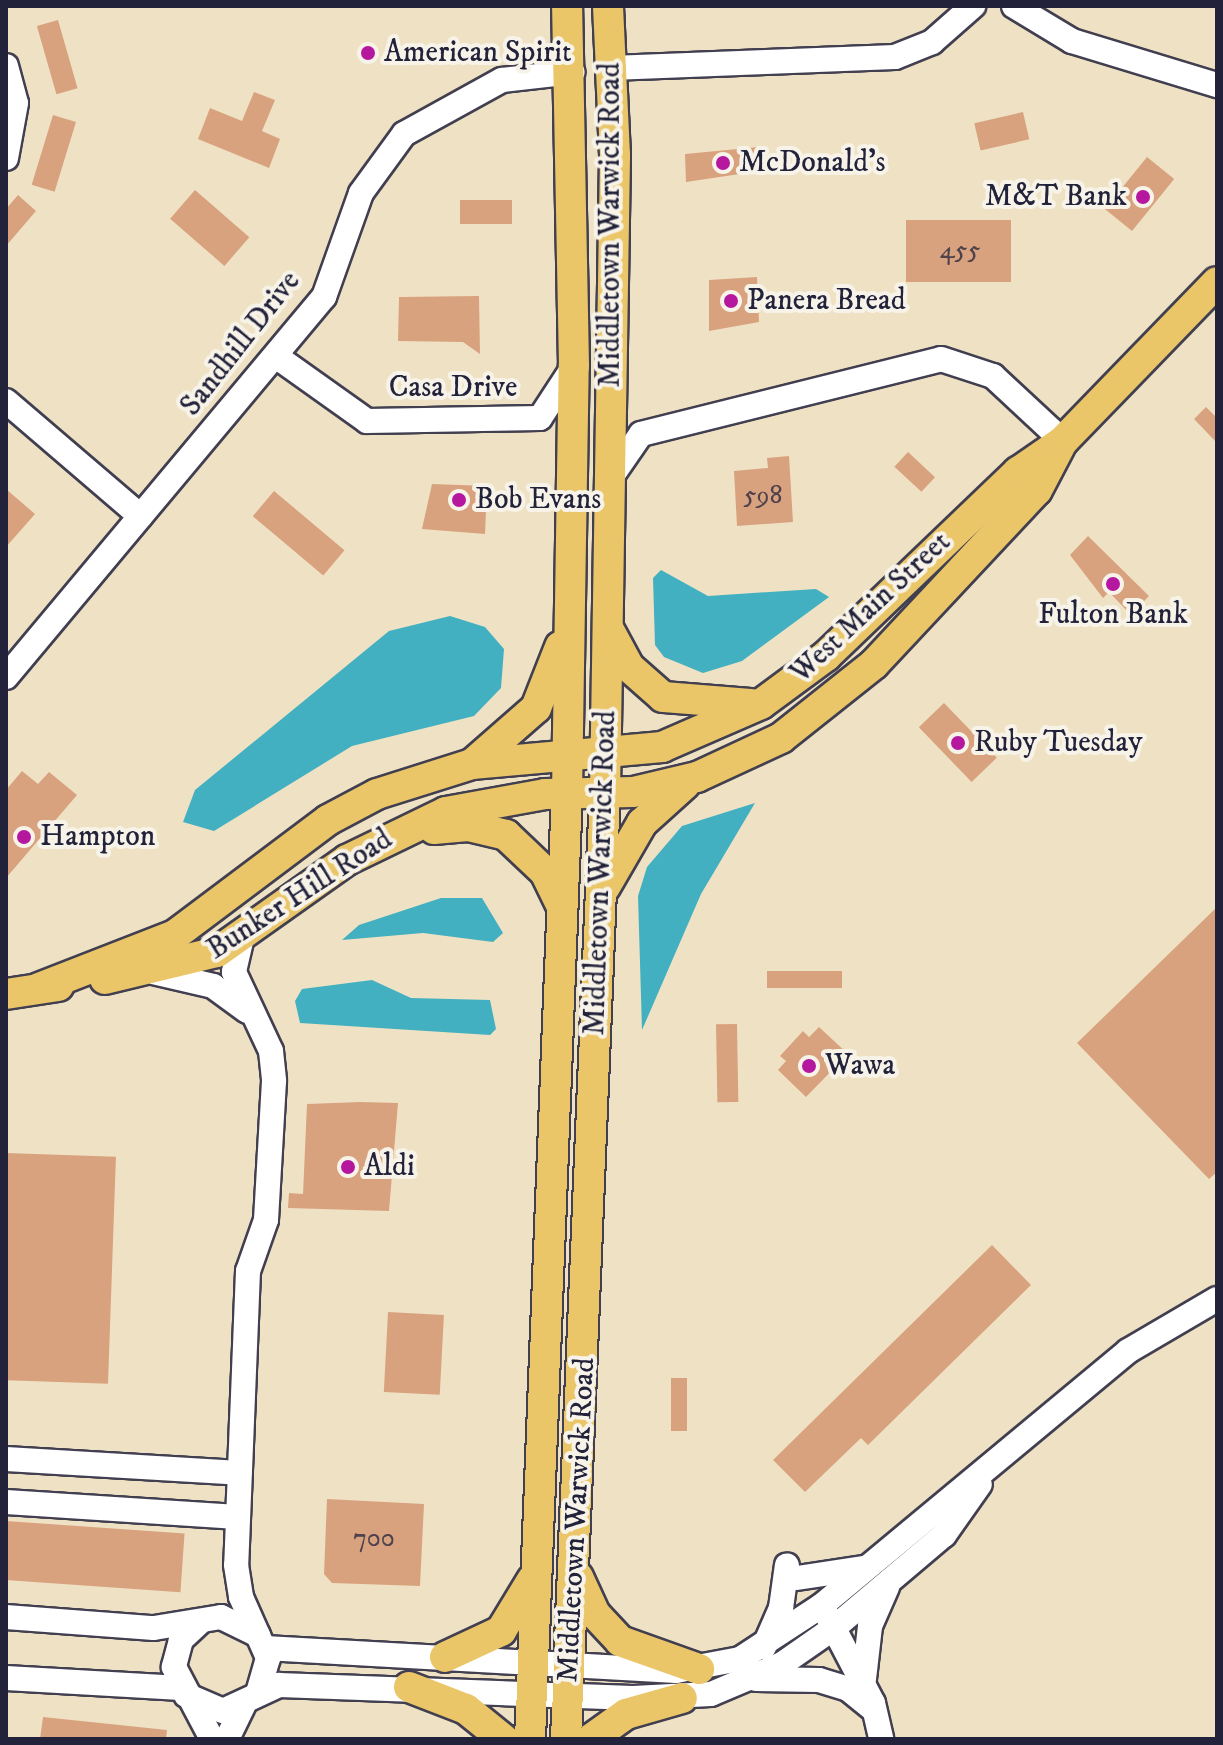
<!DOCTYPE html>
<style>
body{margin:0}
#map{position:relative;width:1223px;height:1745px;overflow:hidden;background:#efe2c4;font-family:"IM FELL DW Pica",serif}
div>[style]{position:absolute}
.water>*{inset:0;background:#42b0c0}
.building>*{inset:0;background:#d8a27e;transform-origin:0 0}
.roads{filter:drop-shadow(2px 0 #413f50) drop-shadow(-2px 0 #413f50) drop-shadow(0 2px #413f50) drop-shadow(0 -2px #413f50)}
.minor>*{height:24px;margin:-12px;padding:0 12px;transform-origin:12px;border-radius:12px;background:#fff}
.major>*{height:30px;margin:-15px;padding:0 15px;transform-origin:15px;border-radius:15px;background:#eac669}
.dots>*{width:22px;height:22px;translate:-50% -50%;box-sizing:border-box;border:4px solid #f7f3e8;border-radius:50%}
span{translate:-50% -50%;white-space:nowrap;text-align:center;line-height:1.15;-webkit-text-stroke:8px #f7f3e8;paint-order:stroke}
.number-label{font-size:26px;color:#50424c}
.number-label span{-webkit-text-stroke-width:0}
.poi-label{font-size:30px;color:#22223b}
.left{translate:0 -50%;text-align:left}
.right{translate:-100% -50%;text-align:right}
.street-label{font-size:30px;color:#22223b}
.frame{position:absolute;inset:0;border:8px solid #22223b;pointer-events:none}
</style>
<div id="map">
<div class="water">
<div style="clip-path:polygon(661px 570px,708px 596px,816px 589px,829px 597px,742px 661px,703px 673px,664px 657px,655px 645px,653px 578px)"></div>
<div style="clip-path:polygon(450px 616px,485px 627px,504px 649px,501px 688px,474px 716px,352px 746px,214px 831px,183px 822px,195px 790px,389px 631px)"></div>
<div style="clip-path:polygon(755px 803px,701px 894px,642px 1030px,638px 896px,647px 867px,682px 826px)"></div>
<div style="clip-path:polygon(441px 898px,482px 898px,503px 933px,493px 942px,423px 933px,342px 940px,359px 925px)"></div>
<div style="clip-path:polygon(372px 980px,411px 998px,490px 1000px,496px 1029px,490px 1035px,300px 1023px,295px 1001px,302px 989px)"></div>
</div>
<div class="building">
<div style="left:58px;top:20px;width:71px;height:22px;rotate:74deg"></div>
<div style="clip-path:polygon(254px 92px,275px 100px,262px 131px,280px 139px,269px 168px,198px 139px,210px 108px,242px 121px)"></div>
<div style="left:1023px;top:112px;width:28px;height:50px;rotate:77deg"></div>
<div style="left:53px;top:115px;width:24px;height:73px;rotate:17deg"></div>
<div style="clip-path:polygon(759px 147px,760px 171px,686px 182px,685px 154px)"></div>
<div style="left:1147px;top:157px;width:35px;height:67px;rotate:39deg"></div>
<div style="left:195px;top:190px;width:72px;height:38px;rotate:41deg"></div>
<div style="clip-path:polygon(18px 195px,36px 211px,6px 246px,6px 209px)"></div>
<div style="left:460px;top:200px;width:52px;height:24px"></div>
<div style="left:1011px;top:220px;width:62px;height:105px;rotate:90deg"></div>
<div style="clip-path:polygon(757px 277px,759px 322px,709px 331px,709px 280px)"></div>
<div style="clip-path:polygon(479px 296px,480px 354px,463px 342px,398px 341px,399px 297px)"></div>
<div style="clip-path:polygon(1206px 407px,1217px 418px,1217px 443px,1194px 419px)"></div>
<div style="left:908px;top:452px;width:37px;height:20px;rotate:43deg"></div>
<div style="clip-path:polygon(789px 456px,793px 522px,737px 526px,734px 471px,768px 468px,767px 458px)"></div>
<div style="clip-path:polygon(432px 484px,487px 486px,485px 534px,422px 529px)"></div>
<div style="clip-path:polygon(6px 489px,35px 514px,6px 547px)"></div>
<div style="left:274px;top:491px;width:92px;height:33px;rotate:40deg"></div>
<div style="clip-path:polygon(1088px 536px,1149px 596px,1131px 615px,1109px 592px,1103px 598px,1070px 555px)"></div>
<div style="left:944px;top:703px;width:76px;height:35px;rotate:46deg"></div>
<div style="clip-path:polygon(22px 771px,38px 784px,49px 772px,77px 795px,6px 878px,6px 790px)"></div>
<div style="clip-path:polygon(1217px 907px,1217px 1172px,1209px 1179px,1077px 1043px)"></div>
<div style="left:842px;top:971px;width:17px;height:75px;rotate:90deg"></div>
<div style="left:737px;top:1024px;width:78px;height:21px;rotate:89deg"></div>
<div style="clip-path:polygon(819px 1027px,848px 1054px,806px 1097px,778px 1070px,786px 1061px,780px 1056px,803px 1031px,809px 1037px)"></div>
<div style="clip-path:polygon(360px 1102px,398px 1103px,389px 1211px,288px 1208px,289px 1193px,303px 1194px,307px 1104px)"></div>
<div style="left:6px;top:1153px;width:110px;height:227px;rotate:2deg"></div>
<div style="clip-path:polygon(992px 1245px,1031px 1285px,868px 1445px,861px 1438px,805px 1492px,773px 1460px)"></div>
<div style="left:388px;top:1312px;width:56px;height:80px;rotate:3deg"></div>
<div style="left:671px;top:1378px;width:16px;height:53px"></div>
<div style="clip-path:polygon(327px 1499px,424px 1504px,420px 1586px,332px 1583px,324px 1574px)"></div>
<div style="left:6px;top:1521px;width:179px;height:59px;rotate:4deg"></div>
<div style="clip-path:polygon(43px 1717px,167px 1730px,166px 1739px,40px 1739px)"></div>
</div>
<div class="roads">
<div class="minor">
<div style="left:1014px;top:6px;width:68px;rotate:31.1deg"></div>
<div style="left:1072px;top:41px;width:152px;rotate:16.9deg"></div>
<div style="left:6px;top:66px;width:38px;rotate:75deg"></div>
<div style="left:16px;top:103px;width:56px;rotate:100.3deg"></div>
<div style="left:611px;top:68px;width:284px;rotate:-2.2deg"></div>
<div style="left:895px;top:57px;width:40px;rotate:-22deg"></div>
<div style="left:932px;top:42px;width:55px;rotate:-41.3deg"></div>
<div style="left:277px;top:357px;width:110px;rotate:35.4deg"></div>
<div style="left:367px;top:421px;width:173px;rotate:-1deg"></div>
<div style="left:540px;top:418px;width:62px;rotate:-56.8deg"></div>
<div style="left:6px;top:401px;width:177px;rotate:40.6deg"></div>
<div style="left:612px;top:476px;width:51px;rotate:-55.4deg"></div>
<div style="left:641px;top:434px;width:309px;rotate:-14deg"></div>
<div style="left:941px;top:359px;width:55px;rotate:18.1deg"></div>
<div style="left:993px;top:376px;width:96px;rotate:42.9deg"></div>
<div style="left:6px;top:677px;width:496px;rotate:-50.1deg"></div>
<div style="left:324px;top:297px;width:110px;rotate:-70.4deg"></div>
<div style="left:361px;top:193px;width:73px;rotate:-53.9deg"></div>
<div style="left:404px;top:134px;width:112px;rotate:-28.9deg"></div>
<div style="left:502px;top:80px;width:71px;rotate:-6.4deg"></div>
<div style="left:242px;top:937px;width:36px;rotate:103deg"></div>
<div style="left:234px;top:972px;width:87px;rotate:64.9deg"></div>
<div style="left:271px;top:1051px;width:30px;rotate:84deg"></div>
<div style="left:274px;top:1081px;width:139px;rotate:93.3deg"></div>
<div style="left:266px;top:1220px;width:54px;rotate:109.4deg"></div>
<div style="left:248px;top:1271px;width:294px;rotate:92.3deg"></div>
<div style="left:236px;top:1565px;width:32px;rotate:81deg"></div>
<div style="left:241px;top:1597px;width:67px;rotate:66.1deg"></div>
<div style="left:268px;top:1658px;width:37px;rotate:106deg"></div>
<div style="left:153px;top:972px;width:62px;rotate:13.1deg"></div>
<div style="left:213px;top:986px;width:42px;rotate:36.3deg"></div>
<div style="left:6px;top:1459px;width:234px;rotate:3.4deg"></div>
<div style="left:6px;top:1502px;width:232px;rotate:3.7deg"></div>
<div style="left:797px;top:1578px;width:68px;rotate:-8.5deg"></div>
<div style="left:827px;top:1615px;width:99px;rotate:62.4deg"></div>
<div style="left:873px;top:1703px;width:37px;rotate:77deg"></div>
<div style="left:6px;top:1617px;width:148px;rotate:4.3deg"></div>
<div style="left:154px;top:1628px;width:68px;rotate:-9.3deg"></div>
<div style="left:221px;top:1617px;width:41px;rotate:25.9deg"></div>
<div style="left:199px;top:1623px;width:25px;rotate:137deg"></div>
<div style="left:181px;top:1640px;width:28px;rotate:105deg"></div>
<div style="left:174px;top:1667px;width:81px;rotate:62.2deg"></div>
<div style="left:764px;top:1647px;width:43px;rotate:-66.4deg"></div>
<div style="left:781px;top:1608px;width:43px;rotate:-82.1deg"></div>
<div style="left:265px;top:1648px;width:412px;rotate:3.2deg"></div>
<div style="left:676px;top:1671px;width:65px;rotate:-10.6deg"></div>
<div style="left:740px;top:1659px;width:97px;rotate:-33.2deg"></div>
<div style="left:821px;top:1606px;width:399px;rotate:-39.7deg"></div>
<div style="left:1128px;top:1351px;width:103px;rotate:-30.3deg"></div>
<div style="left:6px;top:1678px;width:175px;rotate:3.3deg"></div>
<div style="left:756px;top:1679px;width:63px;rotate:0.9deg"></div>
<div style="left:819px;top:1680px;width:30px;rotate:17deg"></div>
<div style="left:848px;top:1689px;width:33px;rotate:39deg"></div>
<div style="left:864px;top:1679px;width:53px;rotate:-83.5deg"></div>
<div style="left:870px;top:1626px;width:43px;rotate:-66.4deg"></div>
<div style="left:186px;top:1695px;width:40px;rotate:23.4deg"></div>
<div style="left:223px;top:1711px;width:62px;rotate:-24.9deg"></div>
<div style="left:279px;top:1685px;width:354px;rotate:2.1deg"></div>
<div style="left:633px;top:1698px;width:78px;rotate:-2.9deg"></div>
<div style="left:711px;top:1694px;width:77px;rotate:-22.9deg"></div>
<div style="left:782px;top:1664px;width:65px;rotate:-34.9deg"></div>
<div style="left:835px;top:1627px;width:143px;rotate:-40.2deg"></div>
<div style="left:944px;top:1535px;width:62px;rotate:-54.8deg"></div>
<div style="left:227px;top:1739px;width:37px;rotate:-64deg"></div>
</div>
<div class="major">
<div style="left:609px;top:630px;width:42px;rotate:61.6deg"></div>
<div style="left:629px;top:667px;width:45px;rotate:41.4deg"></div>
<div style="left:663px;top:697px;width:88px;rotate:4.5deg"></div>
<div style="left:472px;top:764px;width:85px;rotate:-41.2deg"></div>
<div style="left:536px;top:708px;width:66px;rotate:-68.5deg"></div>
<div style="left:434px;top:829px;width:34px;rotate:-5deg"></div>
<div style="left:468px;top:826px;width:39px;rotate:13deg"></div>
<div style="left:506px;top:835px;width:54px;rotate:43.5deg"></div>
<div style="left:545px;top:872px;width:37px;rotate:64deg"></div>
<div style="left:605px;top:887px;width:74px;rotate:-60deg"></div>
<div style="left:642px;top:823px;width:58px;rotate:-42.2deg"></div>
<div style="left:105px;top:979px;width:115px;rotate:-13.6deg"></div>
<div style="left:217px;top:952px;width:159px;rotate:-35.3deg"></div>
<div style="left:347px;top:860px;width:110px;rotate:-25.9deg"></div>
<div style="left:446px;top:812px;width:101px;rotate:-10.3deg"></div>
<div style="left:545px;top:794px;width:88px;rotate:-1.3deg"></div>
<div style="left:633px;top:792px;width:66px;rotate:-13.2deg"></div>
<div style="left:697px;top:777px;width:93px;rotate:-24.9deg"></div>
<div style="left:781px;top:738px;width:119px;rotate:-38.5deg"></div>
<div style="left:874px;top:664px;width:238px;rotate:-46.9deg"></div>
<div style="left:1037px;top:490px;width:50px;rotate:-62.4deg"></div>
<div style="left:39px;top:988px;width:146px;rotate:-21.3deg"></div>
<div style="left:175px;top:935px;width:191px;rotate:-36.9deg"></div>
<div style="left:328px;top:820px;width:55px;rotate:-28deg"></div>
<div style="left:377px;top:794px;width:100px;rotate:-17.5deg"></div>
<div style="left:472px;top:764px;width:191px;rotate:-5.1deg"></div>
<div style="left:662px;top:747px;width:108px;rotate:-23.5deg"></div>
<div style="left:761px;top:704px;width:81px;rotate:-36.4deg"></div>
<div style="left:826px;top:656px;width:266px;rotate:-43.8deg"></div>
<div style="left:1018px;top:472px;width:55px;rotate:-34.6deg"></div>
<div style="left:1063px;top:441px;width:221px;rotate:-45.9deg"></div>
<div style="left:6px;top:994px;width:53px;rotate:-8.7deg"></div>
<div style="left:578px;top:1577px;width:41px;rotate:65.3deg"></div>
<div style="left:595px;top:1614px;width:37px;rotate:47deg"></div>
<div style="left:620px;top:1641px;width:84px;rotate:19.5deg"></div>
<div style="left:445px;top:1657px;width:62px;rotate:-24.9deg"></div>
<div style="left:501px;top:1631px;width:60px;rotate:-58.7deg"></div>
<div style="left:409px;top:1687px;width:61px;rotate:21.1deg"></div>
<div style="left:466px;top:1709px;width:48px;rotate:39deg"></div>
<div style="left:530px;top:1739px;width:946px;rotate:-87.76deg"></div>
<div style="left:567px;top:794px;width:428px;rotate:-89.1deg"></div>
<div style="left:574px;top:366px;width:360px;rotate:-91.1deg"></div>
<div style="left:566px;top:1739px;width:947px;rotate:-87.64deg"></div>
<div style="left:605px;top:793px;width:638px;rotate:-89.1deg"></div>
<div style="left:615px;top:155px;width:149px;rotate:-92.7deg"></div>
<div style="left:591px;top:1739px;width:43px;rotate:-35.5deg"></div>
<div style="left:626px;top:1714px;width:58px;rotate:-15.9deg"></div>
</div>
</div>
<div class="dots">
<div style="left:368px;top:53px;background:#b5179e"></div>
<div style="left:723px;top:163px;background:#b5179e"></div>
<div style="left:1143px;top:197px;background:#b5179e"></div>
<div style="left:731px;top:301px;background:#b5179e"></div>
<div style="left:459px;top:500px;background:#b5179e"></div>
<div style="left:1113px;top:584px;background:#b5179e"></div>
<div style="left:958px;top:743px;background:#b5179e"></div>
<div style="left:24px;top:837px;background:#b5179e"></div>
<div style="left:809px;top:1066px;background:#b5179e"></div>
<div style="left:348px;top:1167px;background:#b5179e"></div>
</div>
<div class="number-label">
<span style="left:960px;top:251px">455</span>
<span style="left:763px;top:496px">598</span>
<span style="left:374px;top:1539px">700</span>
</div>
<div class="poi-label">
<span class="left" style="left:384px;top:53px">American Spirit</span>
<span class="left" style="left:739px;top:163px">McDonald's</span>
<span class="right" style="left:1127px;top:197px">M&amp;T Bank</span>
<span class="left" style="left:747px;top:301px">Panera Bread</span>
<span class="left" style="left:475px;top:500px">Bob Evans</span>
<span style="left:1113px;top:615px">Fulton Bank</span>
<span class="left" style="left:974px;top:743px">Ruby Tuesday</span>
<span class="left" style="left:40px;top:837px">Hampton</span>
<span class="left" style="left:825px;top:1066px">Wawa</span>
<span class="left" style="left:364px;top:1167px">Aldi</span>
</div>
<div class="street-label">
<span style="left:611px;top:225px;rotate:-90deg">Middletown Warwick Road</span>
<span style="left:241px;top:344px;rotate:-52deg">Sandhill Drive</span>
<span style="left:453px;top:388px">Casa Drive</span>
<span style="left:871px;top:608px;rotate:-43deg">West Main Street</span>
<span style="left:601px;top:873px;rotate:-88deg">Middletown Warwick Road</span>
<span style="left:300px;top:895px;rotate:-33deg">Bunker Hill Road</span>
<span style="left:577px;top:1520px;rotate:-87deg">Middletown Warwick Road</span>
</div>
<div class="frame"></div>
</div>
